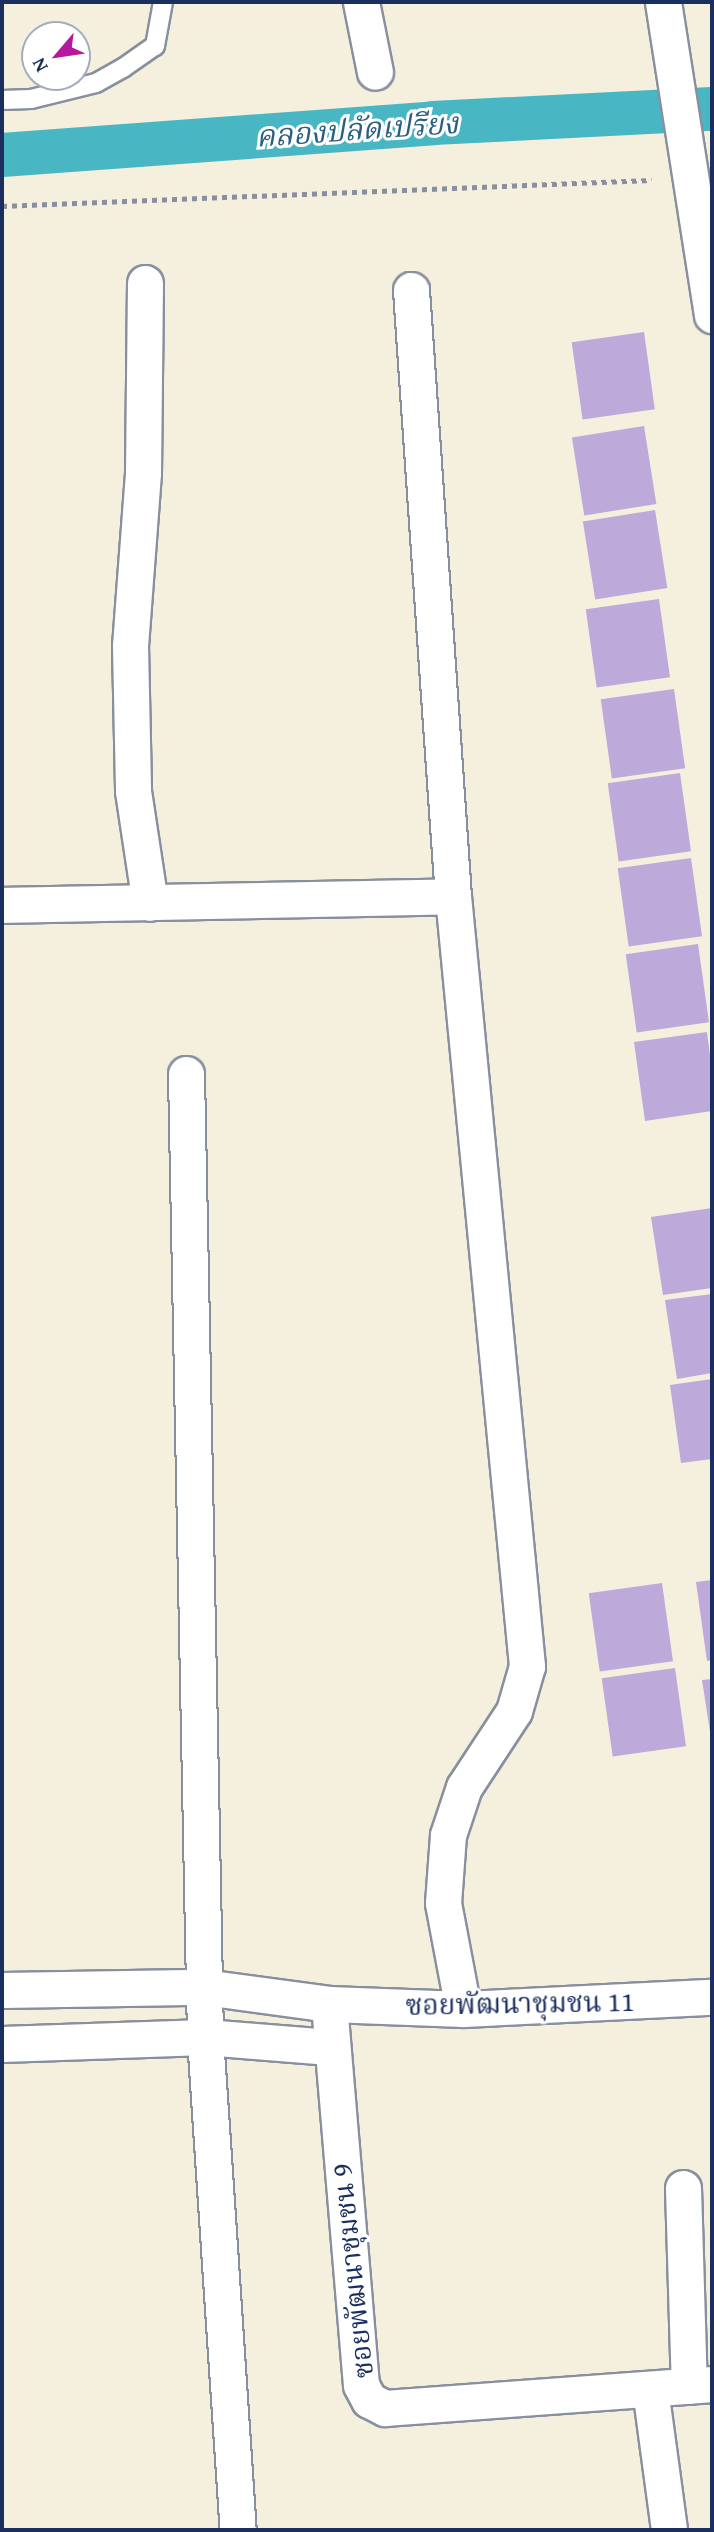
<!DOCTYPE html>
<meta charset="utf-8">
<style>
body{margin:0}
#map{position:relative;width:714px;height:2532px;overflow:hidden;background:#f5efde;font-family:"Gentium Book Plus","Noto Serif Thai",serif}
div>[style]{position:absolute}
.canal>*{height:44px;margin:-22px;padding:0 22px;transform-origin:22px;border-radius:22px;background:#49b7c3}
.building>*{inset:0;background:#bea9db;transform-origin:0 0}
.path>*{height:4.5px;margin-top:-2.25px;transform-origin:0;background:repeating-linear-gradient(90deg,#888f9e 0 5px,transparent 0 10px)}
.roads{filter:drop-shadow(2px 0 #888f9e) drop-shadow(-2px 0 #888f9e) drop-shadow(0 2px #888f9e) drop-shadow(0 -2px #888f9e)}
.service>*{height:18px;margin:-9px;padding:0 9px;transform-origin:9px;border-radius:9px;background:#fff}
.minor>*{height:35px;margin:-17.5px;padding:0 17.5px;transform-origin:17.5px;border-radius:17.5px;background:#fff}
span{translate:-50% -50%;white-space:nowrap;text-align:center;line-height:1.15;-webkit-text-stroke:6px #fff;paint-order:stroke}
.street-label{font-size:28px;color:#1b2f5e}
.water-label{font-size:30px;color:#2b5f81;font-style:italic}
.frame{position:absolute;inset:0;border:4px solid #1b2f5e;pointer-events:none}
.north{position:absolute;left:21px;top:21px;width:70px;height:70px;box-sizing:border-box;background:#fff;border:2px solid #a4acbf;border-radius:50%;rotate:241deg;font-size:19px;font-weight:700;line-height:28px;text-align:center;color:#1b2f5e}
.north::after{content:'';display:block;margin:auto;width:24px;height:32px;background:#b5179e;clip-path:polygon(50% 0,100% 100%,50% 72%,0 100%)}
</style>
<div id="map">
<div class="canal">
<div style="left:2px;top:155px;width:432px;rotate:-4.2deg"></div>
<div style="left:433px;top:123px;width:279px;rotate:-2.9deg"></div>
</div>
<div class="building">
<div style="left:644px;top:332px;width:78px;height:73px;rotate:82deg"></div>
<div style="left:644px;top:426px;width:79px;height:73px;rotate:81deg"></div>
<div style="left:655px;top:510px;width:79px;height:73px;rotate:81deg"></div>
<div style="left:659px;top:599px;width:79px;height:74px;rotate:82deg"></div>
<div style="left:674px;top:689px;width:80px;height:74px;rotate:82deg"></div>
<div style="left:680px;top:773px;width:79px;height:73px;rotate:82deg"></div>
<div style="left:691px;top:858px;width:79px;height:74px;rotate:82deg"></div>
<div style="left:698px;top:944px;width:79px;height:73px;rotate:82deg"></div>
<div style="clip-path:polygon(707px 1032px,712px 1071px,712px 1111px,645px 1121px,634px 1042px)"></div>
<div style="clip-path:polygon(712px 1208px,712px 1288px,663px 1295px,651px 1217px)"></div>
<div style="clip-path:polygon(712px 1294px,712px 1373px,677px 1379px,665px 1300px)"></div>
<div style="clip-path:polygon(712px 1379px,712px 1459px,681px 1463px,670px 1385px)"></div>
<div style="clip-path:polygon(712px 1580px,712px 1660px,707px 1661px,696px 1582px)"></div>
<div style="left:662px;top:1583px;width:79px;height:74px;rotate:82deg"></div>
<div style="left:675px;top:1668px;width:79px;height:74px;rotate:82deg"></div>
<div style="clip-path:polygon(712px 1679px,712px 1737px,711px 1738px,702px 1680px)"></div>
</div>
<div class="path">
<div style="left:2px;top:206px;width:650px;rotate:-2.29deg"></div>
</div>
<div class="roads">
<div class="service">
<div style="left:2px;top:100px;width:29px;rotate:-2deg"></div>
<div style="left:31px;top:99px;width:67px;rotate:-13.8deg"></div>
<div style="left:96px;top:83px;width:31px;rotate:-29deg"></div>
<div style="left:123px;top:68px;width:39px;rotate:-35deg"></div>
<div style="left:155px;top:46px;width:45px;rotate:-79.7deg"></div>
</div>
<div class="minor">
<div style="left:361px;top:2px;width:71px;rotate:78.7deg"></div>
<div style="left:663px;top:2px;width:317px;rotate:81.1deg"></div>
<div style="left:145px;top:283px;width:190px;rotate:90.6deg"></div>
<div style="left:143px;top:473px;width:172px;rotate:94.3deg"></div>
<div style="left:130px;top:645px;width:146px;rotate:88.8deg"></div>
<div style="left:133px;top:791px;width:113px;rotate:81.4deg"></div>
<div style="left:411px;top:290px;width:607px;rotate:86.04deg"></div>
<div style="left:453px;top:896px;width:774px;rotate:84.51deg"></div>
<div style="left:527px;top:1666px;width:47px;rotate:106.1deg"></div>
<div style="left:514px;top:1711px;width:91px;rotate:123.3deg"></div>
<div style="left:464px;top:1787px;width:51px;rotate:108.4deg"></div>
<div style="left:448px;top:1835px;width:68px;rotate:94.2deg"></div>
<div style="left:443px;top:1903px;width:108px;rotate:79.3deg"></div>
<div style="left:2px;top:905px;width:451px;rotate:-1.1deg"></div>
<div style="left:186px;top:1074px;width:963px;rotate:88.87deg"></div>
<div style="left:205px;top:2037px;width:494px;rotate:86.2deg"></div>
<div style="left:2px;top:1990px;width:202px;rotate:-0.9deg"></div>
<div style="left:204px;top:1987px;width:126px;rotate:7.7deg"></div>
<div style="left:329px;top:2004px;width:134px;rotate:2.1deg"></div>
<div style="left:463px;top:2009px;width:249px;rotate:-2.8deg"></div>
<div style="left:329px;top:2004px;width:382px;rotate:85.2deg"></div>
<div style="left:361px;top:2385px;width:17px;rotate:62deg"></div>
<div style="left:369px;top:2400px;width:18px;rotate:27deg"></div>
<div style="left:385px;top:2408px;width:328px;rotate:-4.2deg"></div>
<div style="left:2px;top:2044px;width:203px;rotate:-2deg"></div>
<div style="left:205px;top:2037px;width:125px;rotate:4.6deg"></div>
<div style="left:683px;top:2188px;width:198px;rotate:88.3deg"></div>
<div style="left:650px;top:2389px;width:142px;rotate:82.3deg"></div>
</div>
</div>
<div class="street-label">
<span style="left:520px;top:2003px;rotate:-1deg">ซอยพัฒนาชุมชน 11</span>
<span style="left:352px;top:2271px;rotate:-96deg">ซอยพัฒนาชุมชน 9</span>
</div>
<div class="water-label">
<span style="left:357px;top:129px;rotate:-4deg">คลองปลัดเปรียง</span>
</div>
<div class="frame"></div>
<div class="north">N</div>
</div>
